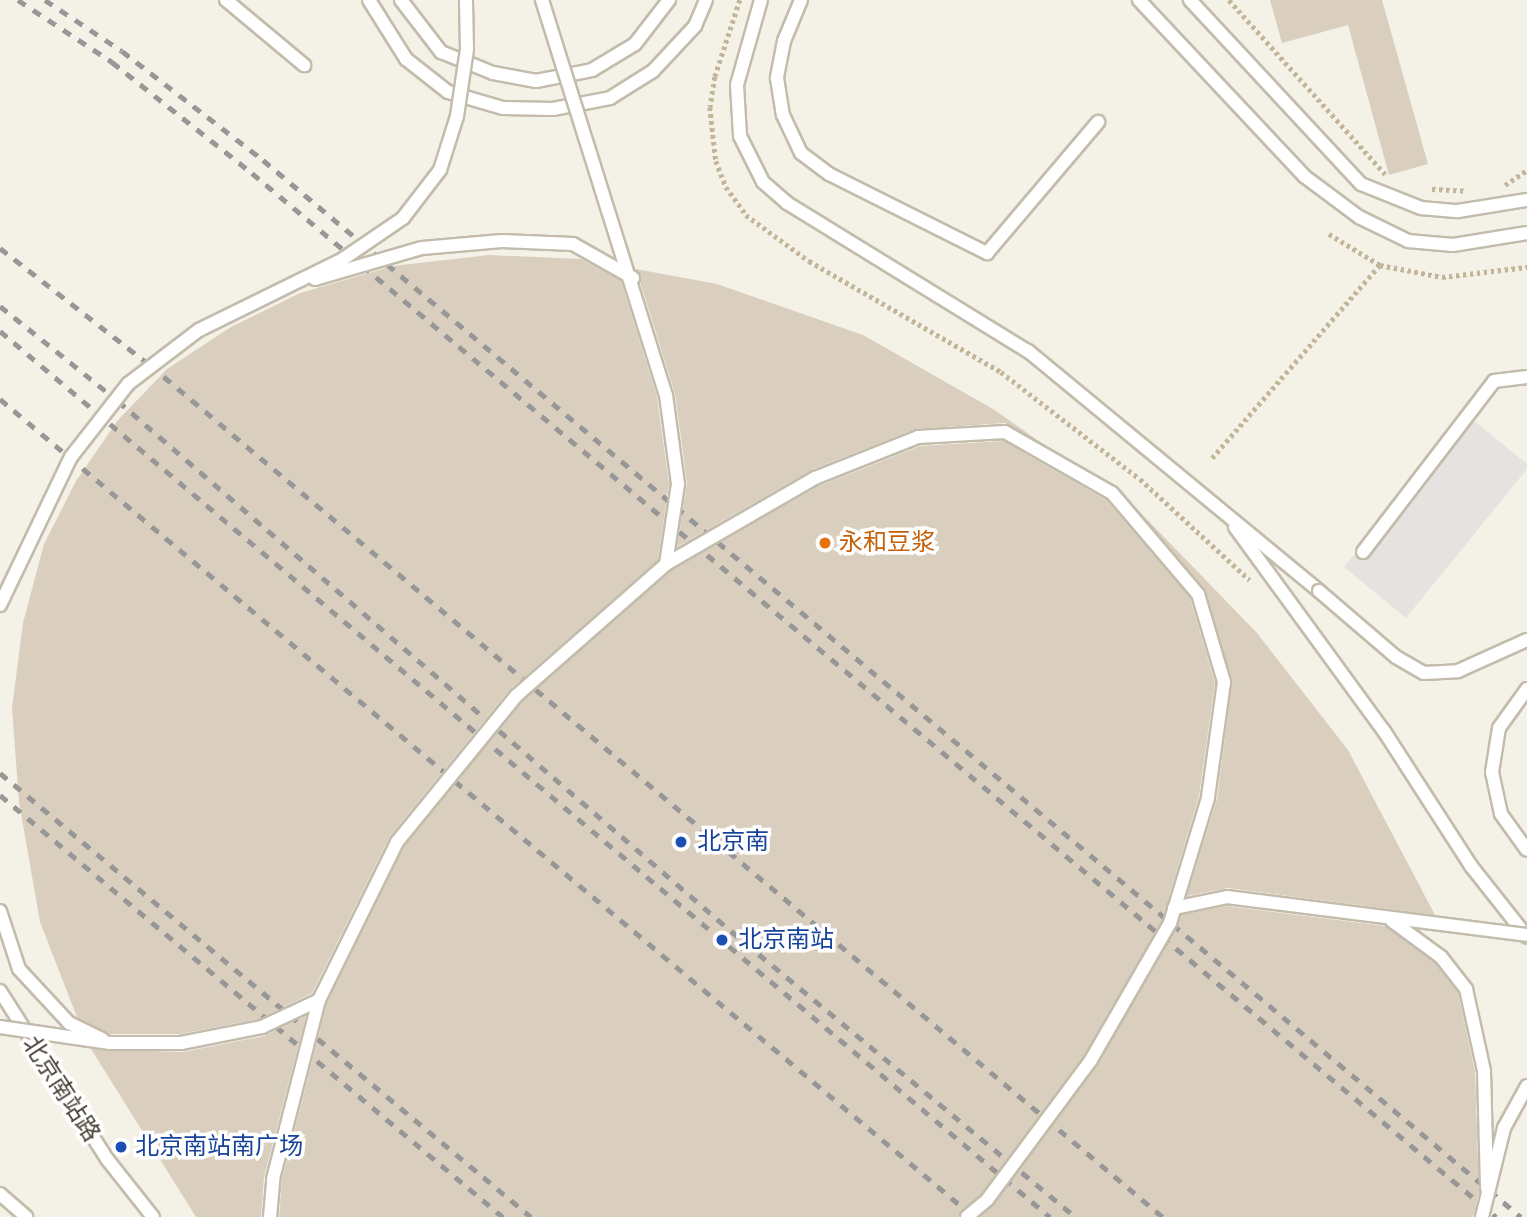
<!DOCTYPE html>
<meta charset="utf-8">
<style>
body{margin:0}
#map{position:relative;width:1527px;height:1217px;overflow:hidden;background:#f4f1e7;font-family:"Sofia Sans Condensed","Noto Sans SC",sans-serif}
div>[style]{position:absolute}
.parking>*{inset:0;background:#e5e3df}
.building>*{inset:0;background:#dacfbf}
.path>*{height:4.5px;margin-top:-2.25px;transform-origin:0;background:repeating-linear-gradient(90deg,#c3b599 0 3.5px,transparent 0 7px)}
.roads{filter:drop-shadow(2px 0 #c3bcac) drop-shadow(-2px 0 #c3bcac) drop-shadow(0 2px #c3bcac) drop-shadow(0 -2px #c3bcac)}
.lane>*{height:12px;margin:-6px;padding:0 6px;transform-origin:6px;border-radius:6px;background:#fff}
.rail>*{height:5px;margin-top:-2.5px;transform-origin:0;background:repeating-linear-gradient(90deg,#979797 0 9px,transparent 0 18px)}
.bridges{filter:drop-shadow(2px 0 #c3bcac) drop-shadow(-2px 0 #c3bcac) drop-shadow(0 2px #c3bcac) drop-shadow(0 -2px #c3bcac)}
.lane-bridge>*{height:12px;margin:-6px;padding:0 6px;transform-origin:6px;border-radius:6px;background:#fff}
.dots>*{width:19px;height:19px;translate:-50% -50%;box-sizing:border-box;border:4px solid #fff;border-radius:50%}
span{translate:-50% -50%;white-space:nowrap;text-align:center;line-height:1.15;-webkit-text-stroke:7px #fff;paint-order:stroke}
.food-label{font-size:24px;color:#c56008}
.left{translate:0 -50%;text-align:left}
.transit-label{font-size:24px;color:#164399}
.street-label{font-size:24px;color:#484135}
</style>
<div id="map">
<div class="parking">
<div style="clip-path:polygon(1468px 416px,1527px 464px,1527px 469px,1406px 618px,1344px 567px)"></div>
</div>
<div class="building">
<div style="clip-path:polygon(1270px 0,1382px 0,1428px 164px,1389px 175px,1348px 25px,1282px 43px)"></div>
<div style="clip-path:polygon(489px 255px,581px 259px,621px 281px,657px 397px,669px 484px,658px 560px,509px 690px,390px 836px,312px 993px,259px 1019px,180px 1034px,109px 1034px,77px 1017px,40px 922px,19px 802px,12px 708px,23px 623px,44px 544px,76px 481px,118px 420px,167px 369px,231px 327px,300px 293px,393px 266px)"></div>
<div style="clip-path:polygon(636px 269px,717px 284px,863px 335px,993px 409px,1043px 444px,1005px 423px,915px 429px,811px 470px,677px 547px,687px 483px,675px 394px)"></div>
<div style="clip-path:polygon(1003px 441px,1106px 500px,1190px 598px,1215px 683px,1199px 796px,1162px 920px,1084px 1055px,981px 1194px,958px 1217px,279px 1217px,282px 1180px,327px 1003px,404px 847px,522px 702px,671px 571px,819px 486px,920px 446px)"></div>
<div style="clip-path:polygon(1136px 508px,1257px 633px,1348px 750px,1435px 915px,1228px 888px,1187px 896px,1217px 799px,1232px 680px,1205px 589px)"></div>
<div style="clip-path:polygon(1227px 906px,1385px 926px,1435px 963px,1458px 993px,1475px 1072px,1479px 1192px,1473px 1217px,981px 1217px,1098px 1065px,1181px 915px)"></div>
<div style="clip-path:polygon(306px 1016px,264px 1177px,261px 1217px,196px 1217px,91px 1049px,183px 1052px,264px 1036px)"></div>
</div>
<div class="path">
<div style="left:740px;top:0;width:81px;rotate:108deg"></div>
<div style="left:715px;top:77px;width:30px;rotate:99deg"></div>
<div style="left:710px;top:107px;width:54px;rotate:83.7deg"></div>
<div style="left:716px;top:161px;width:28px;rotate:69deg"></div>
<div style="left:726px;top:187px;width:34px;rotate:54deg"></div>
<div style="left:746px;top:215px;width:78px;rotate:36.1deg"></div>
<div style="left:809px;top:261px;width:222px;rotate:30deg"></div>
<div style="left:1001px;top:372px;width:175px;rotate:37.6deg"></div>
<div style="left:1140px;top:479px;width:149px;rotate:42.6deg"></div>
<div style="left:1229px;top:0;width:234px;rotate:48.1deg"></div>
<div style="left:1505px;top:185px;width:27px;rotate:-34deg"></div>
<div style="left:1432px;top:189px;width:34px;rotate:3deg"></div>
<div style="left:1329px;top:234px;width:60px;rotate:31.3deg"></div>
<div style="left:1212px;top:458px;width:256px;rotate:-49deg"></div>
<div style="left:1380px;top:265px;width:63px;rotate:11deg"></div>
<div style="left:1442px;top:277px;width:86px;rotate:-6.7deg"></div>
</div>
<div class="roads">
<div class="lane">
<div style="left:226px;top:0;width:102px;rotate:39.8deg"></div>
<div style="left:369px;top:0;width:70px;rotate:57.9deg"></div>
<div style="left:406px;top:59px;width:53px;rotate:38.2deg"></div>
<div style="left:448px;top:92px;width:57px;rotate:16.2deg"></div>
<div style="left:503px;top:108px;width:50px;rotate:1.1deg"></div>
<div style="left:553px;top:109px;width:58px;rotate:-10.9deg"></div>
<div style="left:610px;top:98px;width:51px;rotate:-32.1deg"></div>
<div style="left:653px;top:71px;width:62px;rotate:-47deg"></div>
<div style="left:695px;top:26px;width:28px;rotate:-67deg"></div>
<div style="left:401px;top:0;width:66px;rotate:52.4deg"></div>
<div style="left:441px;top:52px;width:56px;rotate:22deg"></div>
<div style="left:493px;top:73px;width:44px;rotate:10.5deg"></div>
<div style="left:536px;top:81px;width:57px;rotate:-11.1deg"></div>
<div style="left:592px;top:70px;width:50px;rotate:-31.2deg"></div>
<div style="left:635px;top:44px;width:56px;rotate:-52.3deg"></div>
<div style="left:761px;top:0;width:88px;rotate:105.8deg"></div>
<div style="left:737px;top:85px;width:51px;rotate:86.6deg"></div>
<div style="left:740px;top:136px;width:51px;rotate:63.4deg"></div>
<div style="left:763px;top:182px;width:32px;rotate:41deg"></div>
<div style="left:787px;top:203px;width:283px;rotate:31.6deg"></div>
<div style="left:1028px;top:351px;width:377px;rotate:39.5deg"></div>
<div style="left:801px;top:0;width:44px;rotate:112.5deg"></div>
<div style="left:784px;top:41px;width:38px;rotate:101deg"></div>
<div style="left:777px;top:78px;width:37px;rotate:81deg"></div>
<div style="left:783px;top:115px;width:42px;rotate:64.7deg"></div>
<div style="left:801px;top:153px;width:35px;rotate:37deg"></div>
<div style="left:829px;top:174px;width:177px;rotate:26.6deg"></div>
<div style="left:987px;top:253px;width:172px;rotate:-49.7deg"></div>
<div style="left:1139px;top:0;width:241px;rotate:46.8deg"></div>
<div style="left:1304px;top:176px;width:69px;rotate:36.7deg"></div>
<div style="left:1359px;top:217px;width:55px;rotate:26.1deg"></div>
<div style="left:1408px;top:241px;width:45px;rotate:5.1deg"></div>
<div style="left:1453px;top:245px;width:75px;rotate:-9.2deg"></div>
<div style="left:1190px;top:0;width:251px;rotate:47.1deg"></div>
<div style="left:1361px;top:184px;width:65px;rotate:21.8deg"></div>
<div style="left:1421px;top:208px;width:37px;rotate:5deg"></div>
<div style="left:1458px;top:211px;width:70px;rotate:-9.1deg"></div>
<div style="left:1235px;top:527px;width:253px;rotate:53.9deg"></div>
<div style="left:1384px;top:731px;width:161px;rotate:57.2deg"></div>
<div style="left:1471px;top:866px;width:90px;rotate:51.7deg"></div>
<div style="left:1363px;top:552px;width:215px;rotate:-52.5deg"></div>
<div style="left:1494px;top:381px;width:33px;rotate:-7deg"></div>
<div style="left:0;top:991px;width:199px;rotate:57.5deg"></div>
<div style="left:107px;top:1159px;width:74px;rotate:51.6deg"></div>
<div style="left:0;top:1194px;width:35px;rotate:41deg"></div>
</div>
</div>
<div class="rail">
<div style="left:18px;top:0;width:113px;rotate:33.4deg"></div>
<div style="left:112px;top:62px;width:179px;rotate:38.4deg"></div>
<div style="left:252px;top:173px;width:1624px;rotate:40deg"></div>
<div style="left:45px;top:0;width:92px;rotate:33.5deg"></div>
<div style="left:122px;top:51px;width:178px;rotate:37.7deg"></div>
<div style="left:263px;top:160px;width:1643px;rotate:40.04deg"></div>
<div style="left:0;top:248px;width:190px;rotate:38deg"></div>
<div style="left:150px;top:365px;width:1324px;rotate:40.07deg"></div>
<div style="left:0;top:306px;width:151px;rotate:38.8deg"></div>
<div style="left:118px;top:401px;width:810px;rotate:40.85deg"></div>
<div style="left:731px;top:931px;width:448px;rotate:39.7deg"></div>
<div style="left:0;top:331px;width:1374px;rotate:40.16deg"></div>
<div style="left:0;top:399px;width:1272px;rotate:40.02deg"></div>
<div style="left:0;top:773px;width:692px;rotate:39.9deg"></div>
<div style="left:0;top:795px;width:657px;rotate:40deg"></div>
</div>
<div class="bridges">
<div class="lane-bridge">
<div style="left:542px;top:0;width:414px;rotate:72.6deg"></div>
<div style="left:666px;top:395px;width:90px;rotate:82.3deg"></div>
<div style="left:678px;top:484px;width:81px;rotate:98.5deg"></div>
<div style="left:315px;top:279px;width:111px;rotate:-16.2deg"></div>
<div style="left:422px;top:248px;width:80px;rotate:-5deg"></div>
<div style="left:502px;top:241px;width:71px;rotate:2.4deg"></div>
<div style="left:573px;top:244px;width:69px;rotate:29.5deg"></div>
<div style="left:1319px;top:591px;width:101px;rotate:40.6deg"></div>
<div style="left:1396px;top:657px;width:32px;rotate:30deg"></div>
<div style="left:1424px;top:673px;width:34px;rotate:-3deg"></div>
<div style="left:1458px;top:671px;width:76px;rotate:-24.2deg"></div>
<div style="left:0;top:605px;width:164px;rotate:-64.4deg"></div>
<div style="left:71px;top:457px;width:93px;rotate:-52deg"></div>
<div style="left:128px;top:384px;width:89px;rotate:-37.3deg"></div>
<div style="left:199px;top:330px;width:161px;rotate:-26.2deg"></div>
<div style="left:343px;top:259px;width:73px;rotate:-34.3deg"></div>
<div style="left:403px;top:218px;width:61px;rotate:-52.4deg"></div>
<div style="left:440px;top:170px;width:57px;rotate:-72.5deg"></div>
<div style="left:457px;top:116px;width:68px;rotate:-81.5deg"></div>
<div style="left:467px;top:49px;width:49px;rotate:-91.2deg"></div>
<div style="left:1527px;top:689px;width:48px;rotate:125.7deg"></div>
<div style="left:1499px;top:728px;width:45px;rotate:99deg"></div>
<div style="left:1492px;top:772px;width:43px;rotate:77.9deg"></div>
<div style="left:1501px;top:814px;width:44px;rotate:54.2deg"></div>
<div style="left:1174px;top:908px;width:54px;rotate:-11.7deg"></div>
<div style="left:1227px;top:897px;width:302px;rotate:7.2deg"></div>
<div style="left:0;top:911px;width:61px;rotate:71.9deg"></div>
<div style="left:19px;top:969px;width:74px;rotate:47.2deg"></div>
<div style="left:69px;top:1023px;width:37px;rotate:26deg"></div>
<div style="left:1392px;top:921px;width:61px;rotate:36.3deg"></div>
<div style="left:1441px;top:957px;width:41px;rotate:52deg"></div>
<div style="left:1466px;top:989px;width:84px;rotate:77.6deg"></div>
<div style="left:1484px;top:1071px;width:118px;rotate:88.5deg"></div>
<div style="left:0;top:1027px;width:111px;rotate:8.3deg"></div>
<div style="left:110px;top:1043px;width:71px"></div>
<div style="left:181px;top:1043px;width:83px;rotate:-11.2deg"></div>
<div style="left:262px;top:1027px;width:63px;rotate:-25.3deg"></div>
<div style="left:270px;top:1217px;width:38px;rotate:-85deg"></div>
<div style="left:273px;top:1179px;width:185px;rotate:-75.6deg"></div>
<div style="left:319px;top:1000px;width:176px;rotate:-63.7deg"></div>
<div style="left:397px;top:842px;width:188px;rotate:-50.8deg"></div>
<div style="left:516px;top:696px;width:200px;rotate:-41.3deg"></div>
<div style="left:666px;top:564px;width:172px;rotate:-30deg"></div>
<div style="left:815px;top:478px;width:111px;rotate:-21.7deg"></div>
<div style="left:918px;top:437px;width:87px;rotate:-3.3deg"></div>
<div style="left:1005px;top:432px;width:123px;rotate:29.7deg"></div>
<div style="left:1112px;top:493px;width:133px;rotate:49.6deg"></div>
<div style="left:1198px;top:594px;width:92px;rotate:73.5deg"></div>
<div style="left:1224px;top:682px;width:117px;rotate:97.9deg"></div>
<div style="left:1208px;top:798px;width:131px;rotate:106.9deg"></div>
<div style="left:1170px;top:923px;width:158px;rotate:120deg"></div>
<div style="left:1091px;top:1060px;width:174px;rotate:126.6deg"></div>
<div style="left:987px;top:1200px;width:26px;rotate:140deg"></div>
<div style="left:1482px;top:1217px;width:92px;rotate:-76.1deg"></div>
<div style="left:1504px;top:1128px;width:48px;rotate:-61.3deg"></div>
</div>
</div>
<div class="dots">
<div style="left:825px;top:543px;background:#e8710a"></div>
<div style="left:681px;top:842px;background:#1a4fb4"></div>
<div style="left:722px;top:940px;background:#1a4fb4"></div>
<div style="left:121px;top:1147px;background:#1a4fb4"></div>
</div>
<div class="food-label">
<span class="left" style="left:839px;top:543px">永和豆浆</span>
</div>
<div class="transit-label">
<span class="left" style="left:697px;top:842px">北京南</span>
<span class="left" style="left:738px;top:940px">北京南站</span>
<span class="left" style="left:135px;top:1147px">北京南站南广场</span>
</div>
<div class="street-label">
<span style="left:61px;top:1089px;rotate:57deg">北京南站路</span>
</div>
</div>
